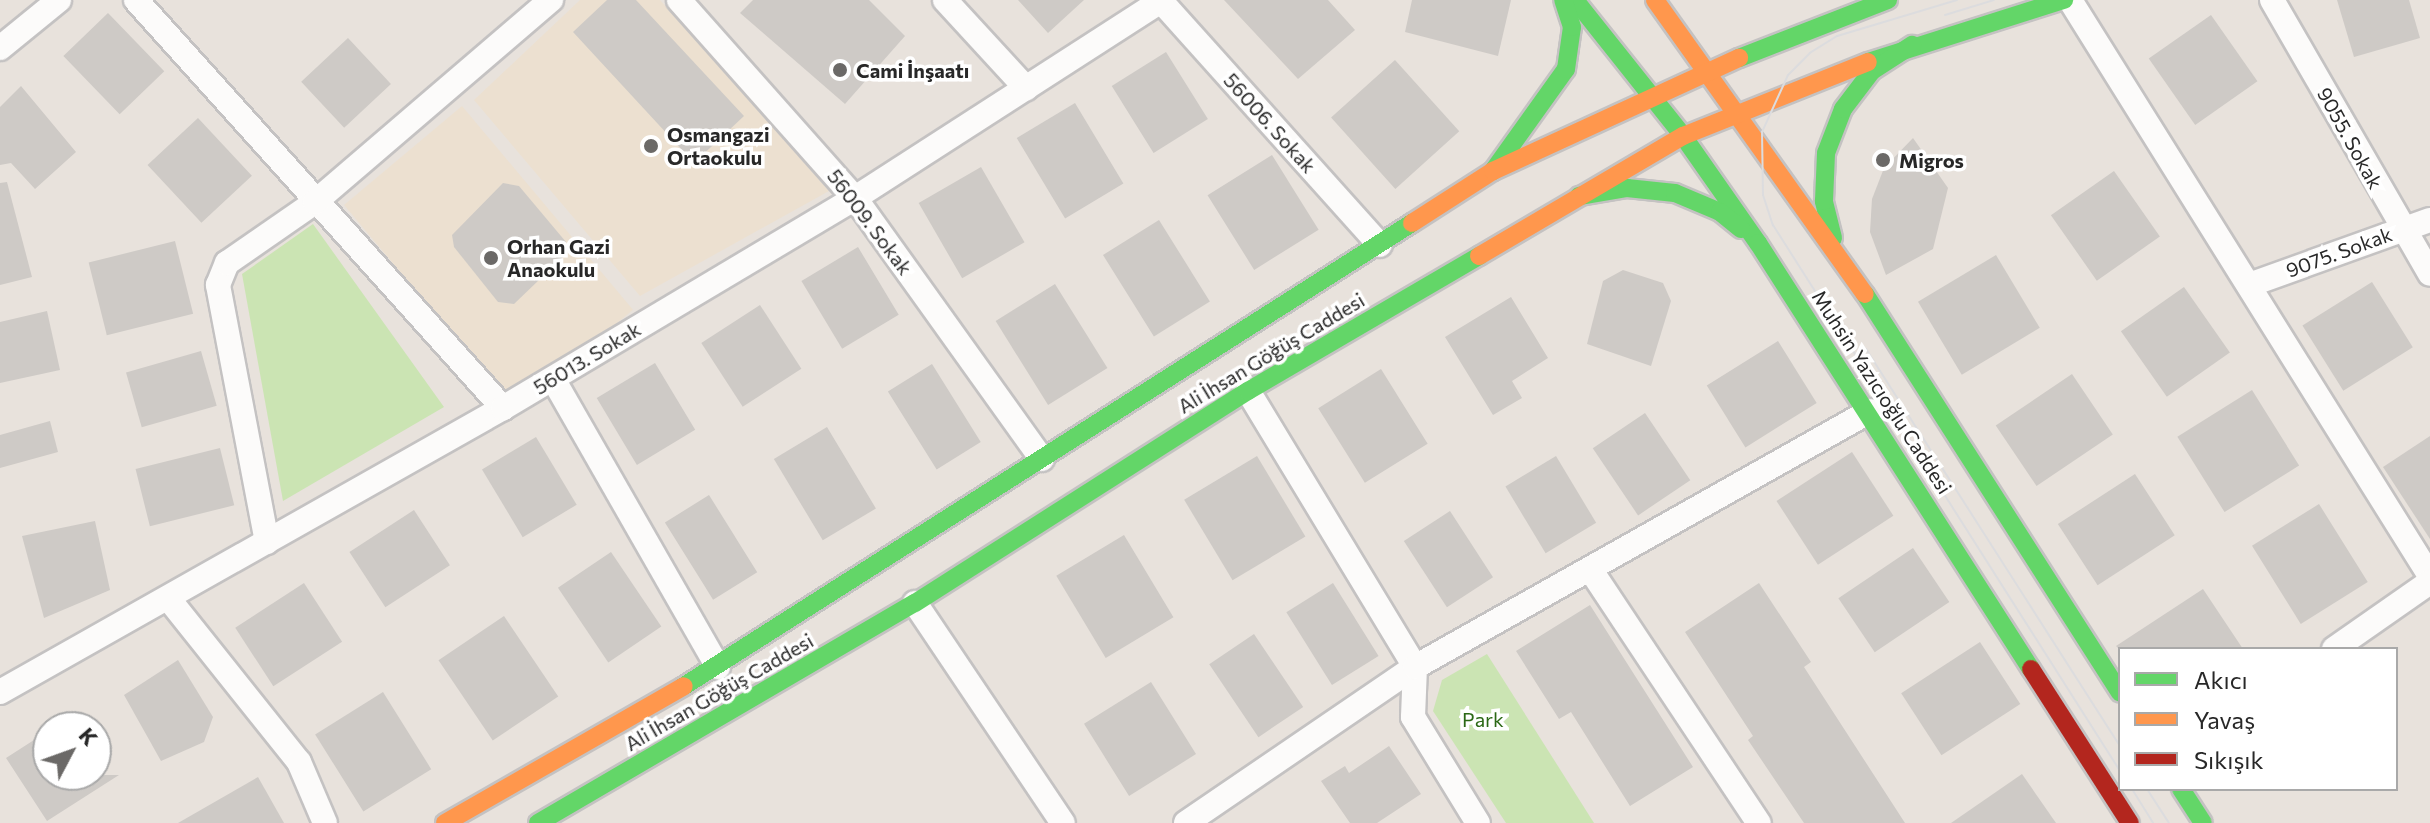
<!DOCTYPE html>
<meta charset="utf-8">
<style>
body{margin:0}
#map{position:relative;width:2430px;height:823px;overflow:hidden;background:#e8e2dc;font-family:Commissioner,sans-serif}
div>[style]{position:absolute}
.education>*{inset:0;background:#ece0d0;transform-origin:0 0}
.green>*{inset:0;background:#cbe4b3}
.building>*{inset:0;background:#cecac6;transform-origin:0 0}
.roads{filter:drop-shadow(2px 0 #c4c2c2) drop-shadow(-2px 0 #c4c2c2) drop-shadow(0 2px #c4c2c2) drop-shadow(0 -2px #c4c2c2)}
.street>*{height:24px;margin:-12px;padding:0 12px;transform-origin:12px;border-radius:12px;background:#fcfbfa}
.fast>*{height:18px;margin:-9px;padding:0 9px;transform-origin:9px;border-radius:9px;background:#63d668}
.slow>*{height:18px;margin:-9px;padding:0 9px;transform-origin:9px;border-radius:9px;background:#ff974d}
.jam>*{height:18px;margin:-9px;padding:0 9px;transform-origin:9px;border-radius:9px;background:#b3261e}
.tram>*{height:2px;margin:-1px;padding:0 1px;transform-origin:1px;border-radius:1px;background:#dcdcde}
.dots>*{width:22px;height:22px;translate:-50% -50%;box-sizing:border-box;border:4px solid #fff;border-radius:50%}
span{translate:-50% -50%;white-space:nowrap;text-align:center;line-height:1.15;-webkit-text-stroke:7px #fff;paint-order:stroke}
.poi-label{font-size:20px;color:#282828;font-weight:700}
.left{translate:0 -50%;text-align:left}
.street-label{font-size:20px;color:#282828}
.park-label{font-size:20px;color:#2b6815}
.legend{position:absolute;left:2118px;top:647px;width:280px;height:144px;box-sizing:border-box;background:#fff;border:2px solid #a9a9a9;margin:0;padding:10px 14px;list-style:none;font-size:24px;color:#282828}
.legend li{display:flex;align-items:center;gap:16px;height:40px}
.legend b{width:40px;border:2px solid #a9a9a9}
.north{position:absolute;left:32px;top:711px;width:80px;height:80px;box-sizing:border-box;background:#fff;border:2px solid #a9a9a9;border-radius:50%;rotate:49deg;font-size:22px;font-weight:700;line-height:32px;text-align:center;color:#282828}
.north::after{content:'';display:block;margin:auto;width:28px;height:36px;background:#6b6967;clip-path:polygon(50% 0,100% 100%,50% 72%,0 100%)}
</style>
<div id="map">
<div class="education">
<div style="clip-path:polygon(580px 0,660px 0,829px 191px,640px 296px,474px 100px)"></div>
<div style="left:462px;top:106px;width:266px;height:154px;rotate:50deg"></div>
</div>
<div class="green">
<div style="clip-path:polygon(313px 224px,444px 407px,283px 501px,242px 274px)"></div>
<div style="clip-path:polygon(1487px 654px,1594px 823px,1506px 823px,1433px 711px,1442px 680px)"></div>
</div>
<div class="building">
<div style="clip-path:polygon(607px 0,636px 0,744px 116px,694px 163px,573px 32px)"></div>
<div style="clip-path:polygon(753px 0,869px 0,905px 36px,845px 104px,740px 13px)"></div>
<div style="clip-path:polygon(1018px 0,1084px 0,1048px 33px)"></div>
<div style="clip-path:polygon(1224px 0,1328px 0,1355px 30px,1298px 79px)"></div>
<div style="clip-path:polygon(1412px 0,1511px 0,1498px 56px,1405px 32px)"></div>
<div style="clip-path:polygon(2337px 0,2409px 0,2420px 38px,2354px 57px)"></div>
<div style="left:108px;top:13px;width:81px;height:62px;rotate:46deg"></div>
<div style="left:2211px;top:15px;width:81px;height:76px;rotate:55deg"></div>
<div style="left:348px;top:38px;width:63px;height:64px;rotate:47deg"></div>
<div style="left:1166px;top:52px;width:79px;height:64px;rotate:58deg"></div>
<div style="left:1395px;top:60px;width:96px;height:86px;rotate:48deg"></div>
<div style="clip-path:polygon(21px 86px,76px 152px,35px 189px,11px 163px,0 165px,0 107px)"></div>
<div style="left:1075px;top:103px;width:94px;height:68px;rotate:59deg"></div>
<div style="left:198px;top:118px;width:79px;height:69px;rotate:47deg"></div>
<div style="clip-path:polygon(1913px 138px,1948px 188px,1933px 249px,1886px 275px,1870px 232px,1872px 199px,1884px 168px)"></div>
<div style="left:1272px;top:155px;width:88px;height:76px;rotate:58deg"></div>
<div style="left:981px;top:167px;width:87px;height:72px;rotate:60deg"></div>
<div style="left:2114px;top:171px;width:80px;height:77px;rotate:55deg"></div>
<div style="clip-path:polygon(7px 182px,32px 277px,0 285px,0 183px)"></div>
<div style="clip-path:polygon(503px 183px,519px 186px,566px 242px,564px 256px,514px 304px,498px 302px,454px 247px,452px 235px)"></div>
<div style="left:1159px;top:220px;width:96px;height:66px;rotate:58deg"></div>
<div style="left:175px;top:241px;width:75px;height:89px;rotate:76deg"></div>
<div style="left:858px;top:247px;width:79px;height:66px;rotate:59deg"></div>
<div style="left:1996px;top:255px;width:85px;height:91px;rotate:59deg"></div>
<div style="clip-path:polygon(1623px 270px,1663px 283px,1671px 301px,1651px 366px,1587px 344px,1603px 281px)"></div>
<div style="left:2372px;top:282px;width:77px;height:82px;rotate:58deg"></div>
<div style="left:1055px;top:284px;width:99px;height:70px;rotate:58deg"></div>
<div style="left:2184px;top:287px;width:80px;height:77px;rotate:55deg"></div>
<div style="clip-path:polygon(1511px 297px,1548px 358px,1512px 381px,1522px 398px,1493px 415px,1445px 337px)"></div>
<div style="left:760px;top:305px;width:76px;height:70px;rotate:57deg"></div>
<div style="clip-path:polygon(47px 311px,60px 370px,0 383px,0 322px)"></div>
<div style="left:1778px;top:341px;width:73px;height:84px;rotate:58deg"></div>
<div style="left:201px;top:351px;width:57px;height:78px;rotate:74deg"></div>
<div style="left:655px;top:363px;width:78px;height:68px;rotate:59deg"></div>
<div style="left:932px;top:364px;width:92px;height:52px;rotate:58deg"></div>
<div style="left:1381px;top:369px;width:88px;height:74px;rotate:58deg"></div>
<div style="left:2072px;top:374px;width:73px;height:92px;rotate:56deg"></div>
<div style="left:2252px;top:390px;width:89px;height:88px;rotate:58deg"></div>
<div style="left:1645px;top:413px;width:81px;height:63px;rotate:56deg"></div>
<div style="clip-path:polygon(50px 421px,58px 452px,0 468px,0 435px)"></div>
<div style="left:827px;top:427px;width:95px;height:62px;rotate:59deg"></div>
<div style="clip-path:polygon(2430px 436px,2430px 539px,2383px 467px)"></div>
<div style="left:536px;top:437px;width:79px;height:63px;rotate:59deg"></div>
<div style="left:220px;top:448px;width:59px;height:87px;rotate:76deg"></div>
<div style="left:1852px;top:452px;width:76px;height:90px;rotate:57deg"></div>
<div style="left:1257px;top:456px;width:94px;height:85px;rotate:59deg"></div>
<div style="left:1556px;top:456px;width:78px;height:59px;rotate:59deg"></div>
<div style="left:2135px;top:474px;width:73px;height:92px;rotate:57deg"></div>
<div style="left:709px;top:495px;width:91px;height:52px;rotate:58deg"></div>
<div style="left:2319px;top:504px;width:92px;height:79px;rotate:58deg"></div>
<div style="left:414px;top:510px;width:66px;height:77px;rotate:57deg"></div>
<div style="left:1450px;top:511px;width:79px;height:55px;rotate:57deg"></div>
<div style="clip-path:polygon(95px 521px,110px 590px,44px 618px,22px 536px)"></div>
<div style="left:1124px;top:535px;width:96px;height:79px;rotate:59deg"></div>
<div style="left:1913px;top:548px;width:65px;height:90px;rotate:56deg"></div>
<div style="left:611px;top:552px;width:90px;height:64px;rotate:56deg"></div>
<div style="left:304px;top:583px;width:70px;height:82px;rotate:57deg"></div>
<div style="left:1333px;top:583px;width:86px;height:55px;rotate:58deg"></div>
<div style="clip-path:polygon(1759px 583px,1811px 662px,1804px 667px,1905px 823px,1804px 823px,1748px 740px,1753px 736px,1685px 632px)"></div>
<div style="clip-path:polygon(2203px 589px,2243px 649px,2119px 649px,2116px 646px)"></div>
<div style="clip-path:polygon(1590px 605px,1693px 767px,1630px 806px,1571px 712px,1559px 719px,1516px 651px)"></div>
<div style="left:504px;top:616px;width:97px;height:79px;rotate:56deg"></div>
<div style="left:1254px;top:634px;width:88px;height:54px;rotate:56deg"></div>
<div style="left:1980px;top:642px;width:74px;height:94px;rotate:57deg"></div>
<div style="clip-path:polygon(178px 660px,213px 717px,204px 742px,161px 761px,124px 695px)"></div>
<div style="left:1151px;top:682px;width:85px;height:79px;rotate:58deg"></div>
<div style="left:383px;top:692px;width:91px;height:80px;rotate:58deg"></div>
<div style="clip-path:polygon(48px 731px,48px 775px,119px 775px,47px 821px,6px 758px)"></div>
<div style="clip-path:polygon(1389px 746px,1421px 794px,1377px 823px,1350px 823px,1321px 781px,1345px 766px,1349px 773px)"></div>
<div style="clip-path:polygon(2022px 774px,2056px 823px,1951px 823px)"></div>
<div style="clip-path:polygon(258px 777px,284px 823px,178px 823px)"></div>
</div>
<div class="roads">
<div class="street">
<div style="left:136px;top:0;width:549px;rotate:48.03deg"></div>
<div style="left:679px;top:0;width:265px;rotate:48.4deg"></div>
<div style="left:855px;top:198px;width:321px;rotate:54.4deg"></div>
<div style="left:945px;top:0;width:120px;rotate:47.4deg"></div>
<div style="left:1160px;top:0;width:329px;rotate:48.1deg"></div>
<div style="left:2070px;top:0;width:679px;rotate:57.99deg"></div>
<div style="left:2272px;top:0;width:316px;rotate:60deg"></div>
<div style="left:0;top:48px;width:76px;rotate:-39.1deg"></div>
<div style="left:2249px;top:285px;width:192px;rotate:-19.8deg"></div>
<div style="left:553px;top:379px;width:332px;rotate:60.2deg"></div>
<div style="left:1248px;top:391px;width:323px;rotate:58.8deg"></div>
<div style="left:1415px;top:667px;width:50px;rotate:92.3deg"></div>
<div style="left:1413px;top:717px;width:124px;rotate:58.5deg"></div>
<div style="left:267px;top:542px;width:262px;rotate:-100.8deg"></div>
<div style="left:218px;top:285px;width:24px;rotate:-68deg"></div>
<div style="left:227px;top:263px;width:107px;rotate:-34.7deg"></div>
<div style="left:315px;top:202px;width:311px;rotate:-40.6deg"></div>
<div style="left:1590px;top:569px;width:305px;rotate:56.4deg"></div>
<div style="left:168px;top:598px;width:210px;rotate:51.4deg"></div>
<div style="left:299px;top:762px;width:66px;rotate:66.9deg"></div>
<div style="left:915px;top:603px;width:265px;rotate:56.1deg"></div>
<div style="left:2334px;top:649px;width:117px;rotate:-34.9deg"></div>
<div style="left:0;top:692px;width:578px;rotate:-29.45deg"></div>
<div style="left:503px;top:408px;width:410px;rotate:-30.8deg"></div>
<div style="left:855px;top:198px;width:364px;rotate:-32.8deg"></div>
<div style="left:1186px;top:823px;width:277px;rotate:-34.3deg"></div>
<div style="left:1415px;top:667px;width:522px;rotate:-29.36deg"></div>
</div>
<div class="fast">
<div style="left:1575px;top:0;width:174px;rotate:51.5deg"></div>
<div style="left:1683px;top:136px;width:131px;rotate:55deg"></div>
<div style="left:1758px;top:243px;width:506px;rotate:57.35deg"></div>
<div style="left:1739px;top:58px;width:160px;rotate:-21.3deg"></div>
<div style="left:1868px;top:62px;width:206px;rotate:-17.6deg"></div>
<div style="left:1493px;top:171px;width:125px;rotate:-54.4deg"></div>
<div style="left:1566px;top:69px;width:42px;rotate:-81.9deg"></div>
<div style="left:1572px;top:27px;width:28px;rotate:-108deg"></div>
<div style="left:1579px;top:196px;width:49px;rotate:-9.5deg"></div>
<div style="left:1627px;top:188px;width:48px;rotate:5.9deg"></div>
<div style="left:1675px;top:193px;width:49px;rotate:22.9deg"></div>
<div style="left:1720px;top:212px;width:27px;rotate:39deg"></div>
<div style="left:1833px;top:238px;width:38px;rotate:-104deg"></div>
<div style="left:1824px;top:201px;width:48px;rotate:-87.6deg"></div>
<div style="left:1826px;top:153px;width:47px;rotate:-68.9deg"></div>
<div style="left:1843px;top:109px;width:48px;rotate:-52.7deg"></div>
<div style="left:1872px;top:71px;width:48px;rotate:-33deg"></div>
<div style="left:1865px;top:294px;width:473px;rotate:57.4deg"></div>
<div style="left:684px;top:686px;width:863px;rotate:-32.46deg"></div>
<div style="left:2181px;top:789px;width:40px;rotate:57.1deg"></div>
<div style="left:538px;top:823px;width:436px;rotate:-30.3deg"></div>
<div style="left:915px;top:603px;width:395px;rotate:-32.5deg"></div>
<div style="left:1248px;top:391px;width:268px;rotate:-30.3deg"></div>
</div>
<div class="slow">
<div style="left:1655px;top:0;width:361px;rotate:54.5deg"></div>
<div style="left:1412px;top:223px;width:96px;rotate:-32.7deg"></div>
<div style="left:1493px;top:171px;width:271px;rotate:-24.7deg"></div>
<div style="left:1479px;top:256px;width:237px;rotate:-30.5deg"></div>
<div style="left:1683px;top:136px;width:199px;rotate:-21.8deg"></div>
<div style="left:445px;top:823px;width:275px;rotate:-29.8deg"></div>
</div>
<div class="jam">
<div style="left:2031px;top:669px;width:183px;rotate:57.3deg"></div>
</div>
</div>
<div class="tram">
<div style="left:1957px;top:0;width:125px;rotate:163.3deg"></div>
<div style="left:1837px;top:36px;width:32px;rotate:148deg"></div>
<div style="left:1810px;top:53px;width:31px;rotate:135deg"></div>
<div style="left:1788px;top:75px;width:63px;rotate:114.5deg"></div>
<div style="left:1762px;top:132px;width:63px;rotate:89.1deg"></div>
<div style="left:1763px;top:195px;width:32px;rotate:72deg"></div>
<div style="left:1773px;top:225px;width:647px;rotate:57.56deg"></div>
<div style="left:1945px;top:15px;width:51px;rotate:-17deg"></div>
<div style="left:1866px;top:349px;width:471px;rotate:57.4deg"></div>
<div style="left:2132px;top:789px;width:40px;rotate:58deg"></div>
<div style="left:2147px;top:789px;width:40px;rotate:57.1deg"></div>
</div>
<div class="dots">
<div style="left:840px;top:70px;background:#6b6967"></div>
<div style="left:651px;top:146px;background:#6b6967"></div>
<div style="left:1883px;top:160px;background:#6b6967"></div>
<div style="left:491px;top:258px;background:#6b6967"></div>
</div>
<div class="poi-label">
<span class="left" style="left:856px;top:70px">Cami İnşaatı</span>
<span class="left" style="left:667px;top:146px">Osmangazi<br>Ortaokulu</span>
<span class="left" style="left:1899px;top:160px">Migros</span>
<span class="left" style="left:507px;top:258px">Orhan Gazi<br>Anaokulu</span>
</div>
<div class="street-label">
<span style="left:1270px;top:123px;rotate:48deg">56006. Sokak</span>
<span style="left:2350px;top:138px;rotate:61deg">9055. Sokak</span>
<span style="left:870px;top:222px;rotate:53deg">56009. Sokak</span>
<span style="left:2339px;top:252px;rotate:-20deg">9075. Sokak</span>
<span style="left:1271px;top:353px;rotate:-31deg">Ali İhsan Göğüş Caddesi</span>
<span style="left:587px;top:358px;rotate:-31deg">56013. Sokak</span>
<span style="left:1882px;top:392px;rotate:57deg">Muhsin Yazıcıoğlu Caddesi</span>
<span style="left:719px;top:692px;rotate:-30deg">Ali İhsan Göğüş Caddesi</span>
</div>
<div class="park-label">
<span style="left:1483px;top:719px">Park</span>
</div>
<ul class="legend">
<li><b style="height:10px;background:#63d668"></b>Akıcı</li>
<li><b style="height:10px;background:#ff974d"></b>Yavaş</li>
<li><b style="height:10px;background:#b3261e"></b>Sıkışık</li>
</ul>
<div class="north">K</div>
</div>
